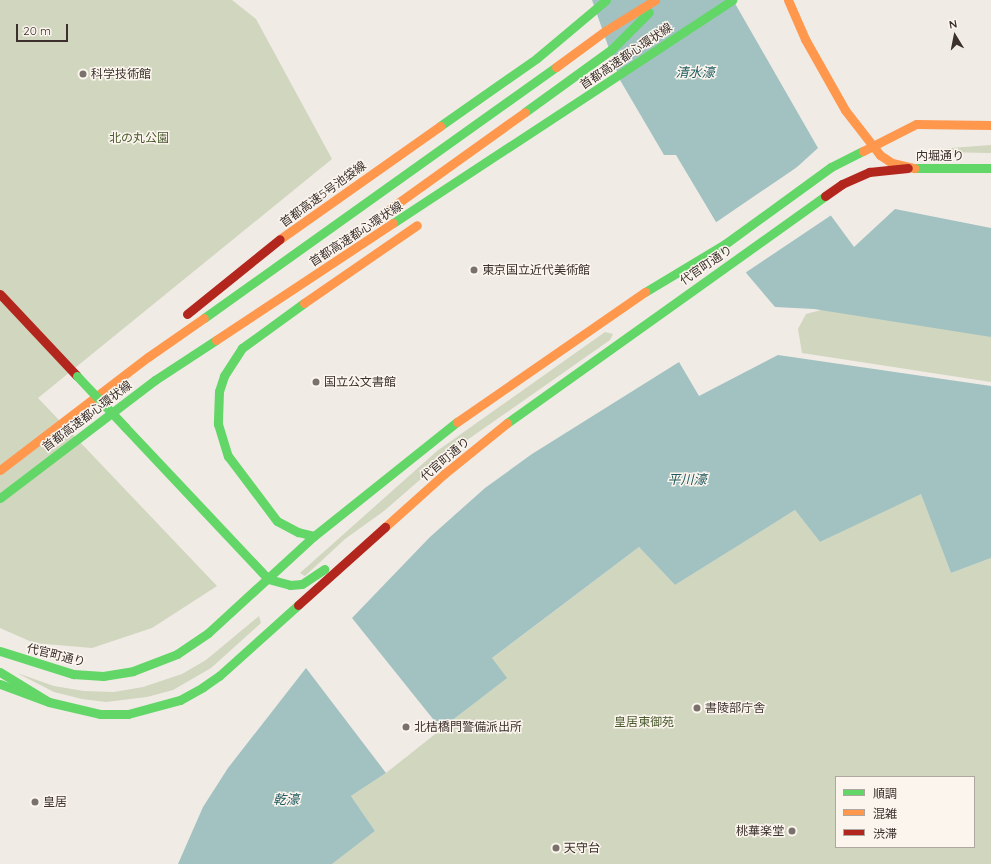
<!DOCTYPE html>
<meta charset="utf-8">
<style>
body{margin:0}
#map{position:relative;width:991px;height:864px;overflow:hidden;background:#f0ebe5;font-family:Quicksand,"Noto Sans JP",sans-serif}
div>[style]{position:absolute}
.green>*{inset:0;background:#d1d6bf}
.water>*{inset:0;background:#a1c2c1}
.pier>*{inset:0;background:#f0ebe5}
.fast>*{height:9px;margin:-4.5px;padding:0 4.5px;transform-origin:4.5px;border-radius:4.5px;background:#63d668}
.slow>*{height:9px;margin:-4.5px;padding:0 4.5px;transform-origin:4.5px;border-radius:4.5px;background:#ff974d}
.jam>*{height:9px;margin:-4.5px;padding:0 4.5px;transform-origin:4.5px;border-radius:4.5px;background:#b3261e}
.fast-bridge>*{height:9px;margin:-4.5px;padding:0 4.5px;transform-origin:4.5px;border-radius:4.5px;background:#63d668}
.dots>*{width:11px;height:11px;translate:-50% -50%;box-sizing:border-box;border:2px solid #fbf5ee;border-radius:50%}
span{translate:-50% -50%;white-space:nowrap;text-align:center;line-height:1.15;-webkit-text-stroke:3px #fbf5ee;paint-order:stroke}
.street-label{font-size:12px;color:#3b302b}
.poi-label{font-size:12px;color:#3b302b}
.left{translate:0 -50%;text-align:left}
.right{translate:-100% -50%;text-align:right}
.park-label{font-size:12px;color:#4a5a2e}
.water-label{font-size:13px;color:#1f5a5e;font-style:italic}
.legend{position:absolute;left:835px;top:776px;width:140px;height:72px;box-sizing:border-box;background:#fbf5ee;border:1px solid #aea6a0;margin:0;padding:5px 7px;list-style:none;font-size:12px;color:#3b302b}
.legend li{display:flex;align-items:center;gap:8px;height:20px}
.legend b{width:20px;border:1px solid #aea6a0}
.north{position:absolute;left:935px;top:16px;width:40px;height:40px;-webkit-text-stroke:3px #fbf5ee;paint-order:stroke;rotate:350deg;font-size:11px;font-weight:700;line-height:16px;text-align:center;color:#3b302b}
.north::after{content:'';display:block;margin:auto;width:14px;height:18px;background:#3b302b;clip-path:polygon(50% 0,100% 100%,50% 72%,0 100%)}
.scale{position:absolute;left:16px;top:24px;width:52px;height:18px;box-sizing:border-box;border:2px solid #3b302b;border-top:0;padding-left:5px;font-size:12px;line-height:14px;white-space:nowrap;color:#3b302b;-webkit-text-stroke:3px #fbf5ee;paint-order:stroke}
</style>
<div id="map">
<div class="green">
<div style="clip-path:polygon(0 0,232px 0,256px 19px,332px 159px,38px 398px,217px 586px,152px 628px,92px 648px,34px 643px,0 628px)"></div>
<div style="clip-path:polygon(991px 145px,991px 153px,938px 152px,938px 149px)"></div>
<div style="clip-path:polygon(825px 309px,991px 335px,991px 382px,802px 353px,798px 329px,806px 314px)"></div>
<div style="clip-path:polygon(605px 332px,613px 334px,610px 340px,460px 445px,384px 511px,345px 539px,305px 576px,300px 573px,437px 451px)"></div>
<div style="clip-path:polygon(evenodd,921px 493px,951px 573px,991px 558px,991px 864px,332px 864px,375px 831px,351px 796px,386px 773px,506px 678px,491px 659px,639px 547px,675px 585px,795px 510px,820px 542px,921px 493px,836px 777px,974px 777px,974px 847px,836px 847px,836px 777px)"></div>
<div style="clip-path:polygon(259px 616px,261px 623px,211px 668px,173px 690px,147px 697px,106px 702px,82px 699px,54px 692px,17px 673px,54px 686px,84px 691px,114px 692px,143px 687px,182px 674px,206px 660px)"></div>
</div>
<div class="water">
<div style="clip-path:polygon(592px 0,733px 0,818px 148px,796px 168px,854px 247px,895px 209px,991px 228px,991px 337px,814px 309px,775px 307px,747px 274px,676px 155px,664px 155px,620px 80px)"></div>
<div style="clip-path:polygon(778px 355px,991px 386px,991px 558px,951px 573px,921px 494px,820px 542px,795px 510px,675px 585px,639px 547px,492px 658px,507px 678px,441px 729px,352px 618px,430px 537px,485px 488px,532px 454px,679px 362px,699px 396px)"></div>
<div style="clip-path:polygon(306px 668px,386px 773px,351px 796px,375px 831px,332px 864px,178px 864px,203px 807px,228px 768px)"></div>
</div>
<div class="pier">
<div style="clip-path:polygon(806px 161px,798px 168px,833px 214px,745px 273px,715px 223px)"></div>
</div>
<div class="fast">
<div style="left:525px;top:112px;width:107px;rotate:-35.9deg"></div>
<div style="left:612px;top:49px;width:52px;rotate:-45deg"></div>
<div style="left:440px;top:126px;width:118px;rotate:-35deg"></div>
<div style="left:537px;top:58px;width:90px;rotate:-40deg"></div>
<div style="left:914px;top:168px;width:77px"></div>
<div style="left:393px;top:223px;width:406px;rotate:-33.3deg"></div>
<div style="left:645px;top:292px;width:93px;rotate:-31deg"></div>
<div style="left:725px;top:244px;width:131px;rotate:-36deg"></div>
<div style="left:831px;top:167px;width:36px;rotate:-27deg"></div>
<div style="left:304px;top:303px;width:77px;rotate:144deg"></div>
<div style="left:242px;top:348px;width:33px;rotate:123deg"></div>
<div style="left:224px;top:376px;width:16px;rotate:108deg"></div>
<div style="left:219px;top:391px;width:33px;rotate:92deg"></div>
<div style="left:218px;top:424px;width:34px;rotate:73deg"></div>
<div style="left:228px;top:456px;width:81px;rotate:53deg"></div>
<div style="left:277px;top:521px;width:24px;rotate:28deg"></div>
<div style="left:298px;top:532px;width:16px;rotate:14deg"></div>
<div style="left:204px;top:318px;width:432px;rotate:-35.5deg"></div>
<div style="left:507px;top:423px;width:391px;rotate:-35.5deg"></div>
<div style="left:125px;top:427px;width:209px;rotate:46.7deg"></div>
<div style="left:268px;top:579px;width:23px;rotate:15deg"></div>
<div style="left:290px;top:585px;width:12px;rotate:-5deg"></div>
<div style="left:302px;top:584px;width:27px;rotate:-34deg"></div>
<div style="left:0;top:498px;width:195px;rotate:-37.3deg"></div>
<div style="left:155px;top:380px;width:73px;rotate:-33.3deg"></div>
<div style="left:0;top:651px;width:77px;rotate:17.5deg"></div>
<div style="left:73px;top:674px;width:30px;rotate:4deg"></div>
<div style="left:103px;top:676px;width:30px;rotate:-9deg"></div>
<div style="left:133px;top:671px;width:47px;rotate:-21.1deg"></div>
<div style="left:177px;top:654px;width:37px;rotate:-34deg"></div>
<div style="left:208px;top:633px;width:144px;rotate:-42.5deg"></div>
<div style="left:314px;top:536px;width:183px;rotate:-38.6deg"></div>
<div style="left:0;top:672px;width:57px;rotate:31.5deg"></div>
<div style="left:49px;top:702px;width:52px;rotate:13.2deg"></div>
<div style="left:100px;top:714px;width:28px"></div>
<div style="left:128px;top:714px;width:54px;rotate:-15.1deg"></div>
<div style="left:180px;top:700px;width:26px;rotate:-29deg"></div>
<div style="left:203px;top:687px;width:19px;rotate:-35deg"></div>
<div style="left:219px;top:676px;width:106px;rotate:-41.9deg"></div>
<div style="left:0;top:684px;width:52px;rotate:20.2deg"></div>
</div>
<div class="slow">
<div style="left:788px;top:0;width:43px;rotate:66.4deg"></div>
<div style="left:805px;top:39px;width:81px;rotate:60.6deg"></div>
<div style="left:845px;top:110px;width:57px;rotate:52.1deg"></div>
<div style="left:880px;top:155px;width:14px;rotate:34deg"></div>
<div style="left:892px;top:163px;width:23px;rotate:13deg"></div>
<div style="left:556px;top:67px;width:61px;rotate:-36.3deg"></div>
<div style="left:605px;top:31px;width:59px;rotate:-31.8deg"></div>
<div style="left:863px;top:151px;width:59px;rotate:-27deg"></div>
<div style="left:916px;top:124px;width:75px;rotate:0.8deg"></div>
<div style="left:384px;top:213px;width:173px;rotate:-35.6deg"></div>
<div style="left:280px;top:239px;width:196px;rotate:-35.2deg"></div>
<div style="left:304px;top:303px;width:137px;rotate:-34.6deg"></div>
<div style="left:216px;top:340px;width:212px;rotate:-33.5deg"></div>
<div style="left:457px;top:422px;width:229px;rotate:-34.7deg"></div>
<div style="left:0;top:470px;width:186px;rotate:-37.4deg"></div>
<div style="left:148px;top:357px;width:68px;rotate:-34.9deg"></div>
<div style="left:385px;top:527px;width:79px;rotate:-41.9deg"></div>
<div style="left:444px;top:474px;width:81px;rotate:-39deg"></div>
</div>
<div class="jam">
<div style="left:825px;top:196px;width:21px;rotate:-35deg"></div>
<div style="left:842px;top:184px;width:30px;rotate:-24deg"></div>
<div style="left:869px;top:172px;width:39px;rotate:-6deg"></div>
<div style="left:0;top:294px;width:112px;rotate:46.8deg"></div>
<div style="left:187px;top:314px;width:119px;rotate:-38.9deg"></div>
<div style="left:298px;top:605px;width:117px;rotate:-41.9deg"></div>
</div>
<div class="fast-bridge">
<div style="left:77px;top:376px;width:70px;rotate:46.7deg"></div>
</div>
<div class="dots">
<div style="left:83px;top:74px;background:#7a716c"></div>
<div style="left:474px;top:270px;background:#7a716c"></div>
<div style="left:316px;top:382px;background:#7a716c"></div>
<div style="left:697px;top:708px;background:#7a716c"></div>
<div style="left:406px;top:727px;background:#7a716c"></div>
<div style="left:35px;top:802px;background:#7a716c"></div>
<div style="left:792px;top:831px;background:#7a716c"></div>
<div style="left:556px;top:848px;background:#7a716c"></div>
</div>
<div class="street-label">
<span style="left:626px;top:56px;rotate:-34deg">首都高速都心環状線</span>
<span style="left:940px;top:156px">内堀通り</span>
<span style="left:323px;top:194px;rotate:-36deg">首都高速5号池袋線</span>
<span style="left:356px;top:234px;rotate:-33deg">首都高速都心環状線</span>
<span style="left:706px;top:265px;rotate:-34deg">代官町通り</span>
<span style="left:87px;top:416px;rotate:-37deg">首都高速都心環状線</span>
<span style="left:445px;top:459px;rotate:-40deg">代官町通り</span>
<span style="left:56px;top:655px;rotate:14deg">代官町通り</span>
</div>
<div class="poi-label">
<span class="left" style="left:91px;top:74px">科学技術館</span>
<span class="left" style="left:482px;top:270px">東京国立近代美術館</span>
<span class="left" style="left:324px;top:382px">国立公文書館</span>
<span class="left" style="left:705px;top:708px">書陵部庁舎</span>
<span class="left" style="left:414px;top:727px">北桔橋門警備派出所</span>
<span class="left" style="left:43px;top:802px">皇居</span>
<span class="right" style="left:784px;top:831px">桃華楽堂</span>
<span class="left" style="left:564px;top:848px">天守台</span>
</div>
<div class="park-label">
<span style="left:139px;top:138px">北の丸公園</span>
<span style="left:644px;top:722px">皇居東御苑</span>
</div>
<div class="water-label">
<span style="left:695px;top:72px">清水濠</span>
<span style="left:687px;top:479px">平川濠</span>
<span style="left:286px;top:799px">乾濠</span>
</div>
<ul class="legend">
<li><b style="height:5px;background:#63d668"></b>順調</li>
<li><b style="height:5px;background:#ff974d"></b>混雑</li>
<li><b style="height:5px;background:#b3261e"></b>渋滞</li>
</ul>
<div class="north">N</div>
<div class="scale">20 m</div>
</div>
